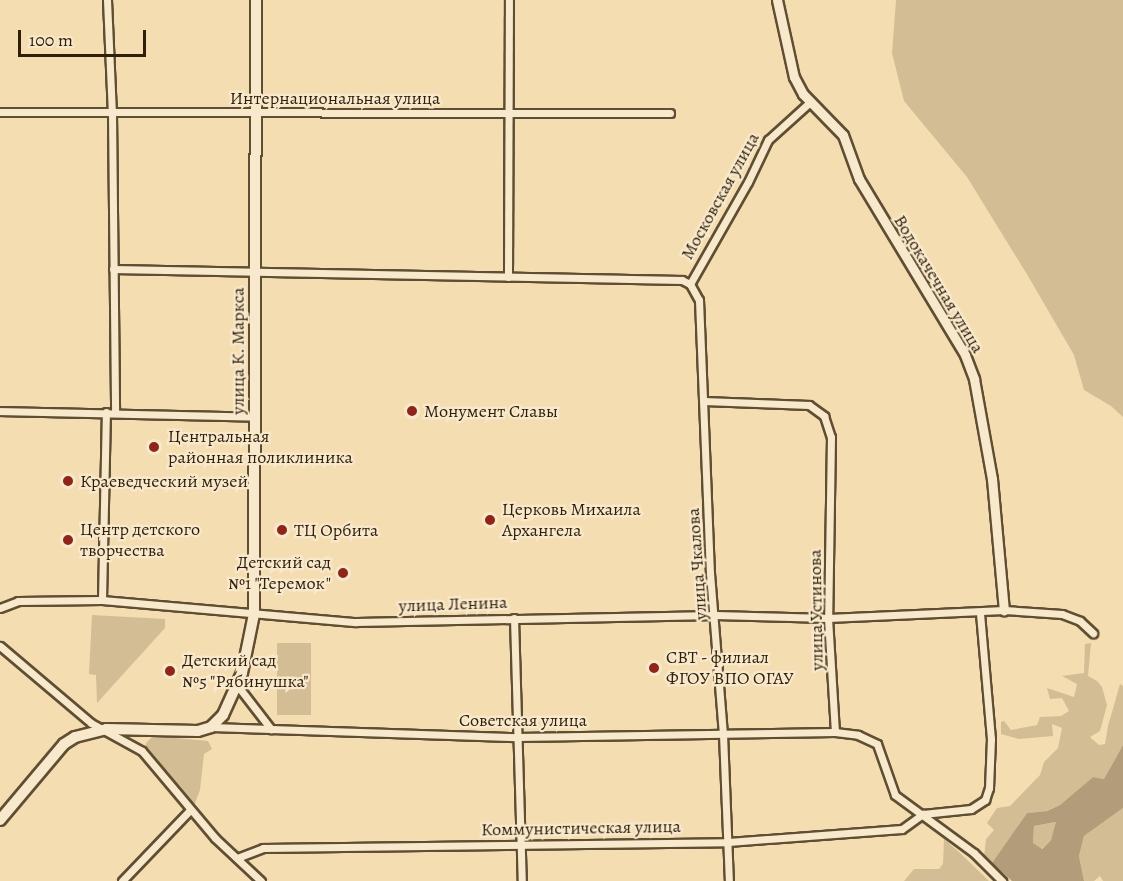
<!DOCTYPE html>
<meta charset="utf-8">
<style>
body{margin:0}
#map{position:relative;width:1123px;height:881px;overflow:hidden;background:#f5ddb2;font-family:Alegreya,serif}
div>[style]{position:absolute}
.green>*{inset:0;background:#d3bd95;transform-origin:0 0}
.water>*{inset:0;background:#b29c79}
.roads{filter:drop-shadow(2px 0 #604e33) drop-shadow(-2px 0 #604e33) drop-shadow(0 2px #604e33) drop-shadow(0 -2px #604e33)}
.minor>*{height:7px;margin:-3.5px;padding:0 3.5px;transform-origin:3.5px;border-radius:3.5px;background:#f8e9cd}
.tertiary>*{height:9px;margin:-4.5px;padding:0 4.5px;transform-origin:4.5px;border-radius:4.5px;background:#f8e9cd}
.secondary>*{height:10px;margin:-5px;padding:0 5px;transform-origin:5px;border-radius:5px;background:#f8e9cd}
.dots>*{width:16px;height:16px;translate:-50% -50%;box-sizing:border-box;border:3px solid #f8e9cd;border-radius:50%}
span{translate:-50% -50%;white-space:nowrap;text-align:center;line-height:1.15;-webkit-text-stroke:4.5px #f8e9cd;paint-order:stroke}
.street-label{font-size:18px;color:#2f1e09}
.poi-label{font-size:18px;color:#2f1e09}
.left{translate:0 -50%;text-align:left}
.right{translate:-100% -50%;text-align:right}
.scale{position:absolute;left:18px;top:30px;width:128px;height:27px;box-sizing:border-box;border:3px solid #2f1e09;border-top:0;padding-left:8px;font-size:18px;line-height:21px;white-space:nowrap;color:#2f1e09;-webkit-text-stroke:4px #f8e9cd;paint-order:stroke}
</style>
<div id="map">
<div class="green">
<div style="clip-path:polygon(896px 0,1123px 0,1123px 417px,1111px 406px,1084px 390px,1074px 355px,1028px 276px,967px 177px,904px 101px,892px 53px)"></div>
<div style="clip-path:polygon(92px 615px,165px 619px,165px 628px,97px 703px,96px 675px,89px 674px)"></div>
<div style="left:277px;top:643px;width:34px;height:72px"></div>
<div style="clip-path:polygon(1091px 643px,1088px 676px,1097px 681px,1102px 687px,1107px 705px,1100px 731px,1090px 737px,1099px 745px,1105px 744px,1108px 726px,1120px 684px,1123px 686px,1123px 745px,1104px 779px,1093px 777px,1060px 805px,1046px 811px,1027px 813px,992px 863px,984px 857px,986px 839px,994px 830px,987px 823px,997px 808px,1010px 806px,1040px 775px,1044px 762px,1058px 748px,1062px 728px,1052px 724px,1053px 736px,1019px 739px,1001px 734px,1001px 722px,1004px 721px,1011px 730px,1037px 725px,1040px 717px,1061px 716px,1069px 711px,1062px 698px,1050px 699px,1047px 688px,1074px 697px,1077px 684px,1062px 676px,1084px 673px,1085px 644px)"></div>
<div style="clip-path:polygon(153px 736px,208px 741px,212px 749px,204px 754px,200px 790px,194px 806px,145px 750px,146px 743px)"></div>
<div style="clip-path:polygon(1123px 808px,1123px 881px,1103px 881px,1100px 876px,1094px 881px,1084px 881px,1079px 856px,1084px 836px)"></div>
<div style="clip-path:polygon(1057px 822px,1051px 840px,1041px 849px,1033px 843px,1034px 826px)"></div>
<div style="clip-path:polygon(944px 839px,959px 852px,989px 881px,904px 881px,914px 869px,939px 869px,943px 864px)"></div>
</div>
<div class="water">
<div style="clip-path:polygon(evenodd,1123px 745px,1123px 808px,1084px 836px,1079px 856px,1084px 881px,1012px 881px,992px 863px,1027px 813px,1047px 811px,1060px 805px,1093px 777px,1104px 779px,1123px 745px,1056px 822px,1051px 840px,1042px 849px,1033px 843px,1034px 826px,1056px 822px)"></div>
</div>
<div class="roads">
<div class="minor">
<div style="left:107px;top:0;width:114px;rotate:87.5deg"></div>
<div style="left:112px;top:114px;width:298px;rotate:89.4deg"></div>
<div style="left:0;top:112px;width:670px;rotate:0.09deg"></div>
<div style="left:113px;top:269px;width:569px;rotate:1.11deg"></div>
<div style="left:682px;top:280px;width:9px;rotate:27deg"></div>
<div style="left:508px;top:277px;width:277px;rotate:-89.8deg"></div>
<div style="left:690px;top:284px;width:18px;rotate:61deg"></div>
<div style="left:699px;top:300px;width:273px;rotate:87.7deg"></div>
<div style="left:710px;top:573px;width:162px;rotate:85.4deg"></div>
<div style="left:723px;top:734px;width:147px;rotate:87.7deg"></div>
<div style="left:690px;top:284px;width:117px;rotate:-60.4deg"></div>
<div style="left:748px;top:182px;width:47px;rotate:-64.5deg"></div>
<div style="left:768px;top:140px;width:55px;rotate:-42.1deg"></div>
<div style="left:704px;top:401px;width:105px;rotate:2.2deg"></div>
<div style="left:809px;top:405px;width:19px;rotate:36deg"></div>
<div style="left:824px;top:416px;width:22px;rotate:72deg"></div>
<div style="left:831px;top:437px;width:181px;rotate:90.9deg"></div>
<div style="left:828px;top:618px;width:114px;rotate:86.5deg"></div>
<div style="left:0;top:411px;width:255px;rotate:1.3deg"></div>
<div style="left:102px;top:600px;width:188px;rotate:-88.8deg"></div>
<div style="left:0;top:608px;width:19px;rotate:-21deg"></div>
<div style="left:18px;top:601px;width:84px;rotate:-0.7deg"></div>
<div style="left:102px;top:600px;width:255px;rotate:5deg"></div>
<div style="left:356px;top:622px;width:359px;rotate:-1.1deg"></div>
<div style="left:715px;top:615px;width:113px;rotate:1.5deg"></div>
<div style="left:828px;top:618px;width:176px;rotate:-2.6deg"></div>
<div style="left:1004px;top:610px;width:58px;rotate:3.9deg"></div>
<div style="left:1062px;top:614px;width:19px;rotate:21deg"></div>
<div style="left:1080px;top:621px;width:18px;rotate:43deg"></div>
<div style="left:514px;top:618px;width:263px;rotate:88.3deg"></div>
<div style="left:0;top:646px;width:119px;rotate:40.2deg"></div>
<div style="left:91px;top:723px;width:58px;rotate:28.8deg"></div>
<div style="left:142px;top:751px;width:114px;rotate:50deg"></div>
<div style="left:215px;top:838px;width:63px;rotate:43.1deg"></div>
<div style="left:237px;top:685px;width:56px;rotate:52.3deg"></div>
<div style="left:211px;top:727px;width:306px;rotate:1.9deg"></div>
<div style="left:517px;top:737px;width:318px;rotate:-0.9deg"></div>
<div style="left:835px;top:732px;width:23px;rotate:7deg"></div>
<div style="left:858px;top:735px;width:21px;rotate:25deg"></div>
<div style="left:877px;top:744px;width:54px;rotate:70.6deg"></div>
<div style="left:895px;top:795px;width:98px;rotate:36.3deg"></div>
<div style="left:974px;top:853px;width:40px;rotate:45deg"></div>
<div style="left:237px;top:858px;width:28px;rotate:-21deg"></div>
<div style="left:263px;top:848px;width:465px;rotate:-0.7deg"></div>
<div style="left:728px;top:842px;width:174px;rotate:-4.3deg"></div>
<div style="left:902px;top:829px;width:26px;rotate:-36deg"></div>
<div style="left:923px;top:814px;width:48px;rotate:-5.9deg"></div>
<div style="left:971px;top:809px;width:17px;rotate:-33deg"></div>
<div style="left:985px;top:800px;width:13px;rotate:-72deg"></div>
<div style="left:989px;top:788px;width:49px;rotate:-87.7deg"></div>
<div style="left:991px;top:739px;width:127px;rotate:-95deg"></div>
<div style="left:122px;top:881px;width:98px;rotate:-46.2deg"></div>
</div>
<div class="tertiary">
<div style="left:777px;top:0;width:79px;rotate:77.6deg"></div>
<div style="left:794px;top:77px;width:19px;rotate:62deg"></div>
<div style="left:803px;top:94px;width:57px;rotate:45.7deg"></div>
<div style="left:843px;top:135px;width:47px;rotate:70deg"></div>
<div style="left:859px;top:179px;width:205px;rotate:58.9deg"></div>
<div style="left:965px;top:355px;width:26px;rotate:69deg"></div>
<div style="left:974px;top:379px;width:102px;rotate:79.8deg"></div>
<div style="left:992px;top:479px;width:132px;rotate:84.8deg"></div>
</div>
<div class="secondary">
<div style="left:0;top:820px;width:99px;rotate:-49.9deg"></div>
<div style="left:64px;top:744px;width:13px;rotate:-32deg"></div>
<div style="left:75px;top:737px;width:32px;rotate:-14deg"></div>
<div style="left:106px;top:729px;width:92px;rotate:1.2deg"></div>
<div style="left:198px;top:731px;width:14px;rotate:-17deg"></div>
<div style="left:211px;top:727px;width:17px;rotate:-45deg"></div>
<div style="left:223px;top:715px;width:46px;rotate:-65.7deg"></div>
<div style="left:242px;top:673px;width:60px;rotate:-78.5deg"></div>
<div style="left:254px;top:614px;width:614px;rotate:-89.81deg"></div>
</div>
</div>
<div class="dots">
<div style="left:412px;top:411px;background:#8f2418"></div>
<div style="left:154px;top:447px;background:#8f2418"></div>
<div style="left:68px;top:481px;background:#8f2418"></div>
<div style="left:490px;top:520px;background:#8f2418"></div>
<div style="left:282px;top:530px;background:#8f2418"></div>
<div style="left:68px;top:540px;background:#8f2418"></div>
<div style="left:343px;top:573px;background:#8f2418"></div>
<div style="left:654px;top:668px;background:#8f2418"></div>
<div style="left:170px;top:671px;background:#8f2418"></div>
</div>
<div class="street-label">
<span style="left:335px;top:98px">Интернациональная улица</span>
<span style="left:720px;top:196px;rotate:-61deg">Московская улица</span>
<span style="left:939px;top:284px;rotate:59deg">Водокачечная улица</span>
<span style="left:238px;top:351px;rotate:-90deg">улица К. Маркса</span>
<span style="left:697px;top:564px;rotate:-94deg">улица Чкалова</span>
<span style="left:453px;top:604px;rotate:-2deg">улица Ленина</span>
<span style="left:816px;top:610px;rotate:-91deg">улица Устинова</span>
<span style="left:523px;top:720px">Советская улица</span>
<span style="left:581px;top:828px;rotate:-1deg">Коммунистическая улица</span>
</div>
<div class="poi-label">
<span class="left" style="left:424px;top:411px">Монумент Славы</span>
<span class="left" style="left:168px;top:447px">Центральная<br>районная поликлиника</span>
<span class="left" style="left:80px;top:481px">Краеведческий музей</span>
<span class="left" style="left:502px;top:520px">Церковь Михаила<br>Архангела</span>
<span class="left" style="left:80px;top:540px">Центр детского<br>творчества</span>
<span class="left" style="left:294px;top:530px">ТЦ Орбита</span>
<span class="right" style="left:331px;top:573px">Детский сад<br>№1 "Теремок"</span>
<span class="left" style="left:666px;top:668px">СВТ - филиал<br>ФГОУ ВПО ОГАУ</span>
<span class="left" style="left:182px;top:671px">Детский сад<br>№5 "Рябинушка"</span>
</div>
<div class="scale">100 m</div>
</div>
